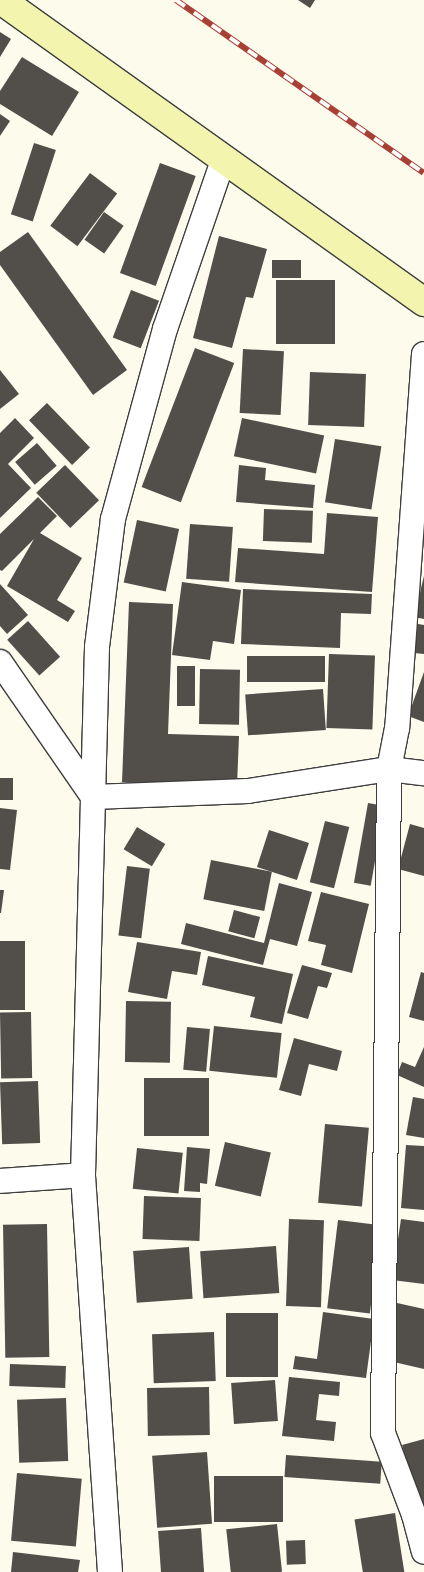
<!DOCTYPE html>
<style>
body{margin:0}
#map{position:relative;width:424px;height:1572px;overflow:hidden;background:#fdfbec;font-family:"Noto Serif",serif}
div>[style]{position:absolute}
.building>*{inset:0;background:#524e49;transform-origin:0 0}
.roads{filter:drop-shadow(1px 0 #3e3e3e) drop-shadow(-1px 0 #3e3e3e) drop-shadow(0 1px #3e3e3e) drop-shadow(0 -1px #3e3e3e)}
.minor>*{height:24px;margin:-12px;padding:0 12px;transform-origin:12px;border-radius:12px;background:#fff}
.secondary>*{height:28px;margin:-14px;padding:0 14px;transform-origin:14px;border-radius:14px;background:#f3f5af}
.rail>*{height:5.5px;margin-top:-2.75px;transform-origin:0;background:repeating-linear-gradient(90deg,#fff 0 11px,#a94035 0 22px);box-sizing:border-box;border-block:1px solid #a94035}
span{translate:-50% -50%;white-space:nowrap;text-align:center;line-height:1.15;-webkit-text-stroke:5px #fff;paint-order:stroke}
</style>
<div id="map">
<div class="building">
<div style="clip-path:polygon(298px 0,315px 0,310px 8px)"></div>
<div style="clip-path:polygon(0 32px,11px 39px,0 57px)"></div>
<div style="clip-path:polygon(22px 57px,79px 92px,52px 136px,0 104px,0 91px)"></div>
<div style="clip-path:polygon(0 114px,10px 121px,0 136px)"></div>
<div style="left:34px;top:143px;width:23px;height:75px;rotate:18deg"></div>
<div style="left:160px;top:163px;width:38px;height:117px;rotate:20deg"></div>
<div style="left:90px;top:173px;width:34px;height:66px;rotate:37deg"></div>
<div style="left:104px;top:212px;width:24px;height:34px;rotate:35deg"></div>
<div style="clip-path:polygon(28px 232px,127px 370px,93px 395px,0 265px,0 252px)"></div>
<div style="clip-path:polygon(219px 236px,267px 249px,253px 298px,246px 297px,232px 348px,193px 338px)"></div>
<div style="left:301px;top:260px;width:18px;height:29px;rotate:90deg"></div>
<div style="left:335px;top:280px;width:64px;height:59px;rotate:90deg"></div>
<div style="left:131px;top:290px;width:30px;height:51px;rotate:21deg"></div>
<div style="left:195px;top:348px;width:42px;height:149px;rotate:21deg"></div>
<div style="left:243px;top:349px;width:41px;height:64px;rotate:3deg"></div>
<div style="clip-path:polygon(0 370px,19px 394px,0 409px)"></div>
<div style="left:310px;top:372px;width:56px;height:53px;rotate:2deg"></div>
<div style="left:47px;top:403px;width:62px;height:25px;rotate:46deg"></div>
<div style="clip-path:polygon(15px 418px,34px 438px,8px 464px,31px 488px,0 518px,0 433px)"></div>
<div style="left:242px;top:418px;width:84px;height:39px;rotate:12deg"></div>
<div style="left:335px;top:439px;width:47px;height:64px;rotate:9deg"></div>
<div style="left:37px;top:443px;width:30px;height:29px;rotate:49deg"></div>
<div style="left:65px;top:465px;width:49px;height:40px;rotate:46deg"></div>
<div style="clip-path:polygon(239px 465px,266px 468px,265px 480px,315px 485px,313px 508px,236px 502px)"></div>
<div style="clip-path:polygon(38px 497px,57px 516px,40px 533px,82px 558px,57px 600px,75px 611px,68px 622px,7px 586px,34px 539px,2px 571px,0 570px,0 534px)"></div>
<div style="left:264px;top:509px;width:49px;height:32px;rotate:2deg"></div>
<div style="clip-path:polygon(327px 513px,378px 517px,372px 592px,235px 582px,238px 548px,324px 554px)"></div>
<div style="left:137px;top:520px;width:43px;height:64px;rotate:12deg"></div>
<div style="left:190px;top:524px;width:43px;height:55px;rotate:4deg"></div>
<div style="clip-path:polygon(424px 576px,424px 619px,414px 617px)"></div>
<div style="clip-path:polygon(182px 582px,241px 590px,234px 644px,213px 641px,210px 660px,172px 655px)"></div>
<div style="clip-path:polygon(0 584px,28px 615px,7px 634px,0 626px)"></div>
<div style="clip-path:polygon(243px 589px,372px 594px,371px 614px,341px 613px,340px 648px,241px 644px)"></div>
<div style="clip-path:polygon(129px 602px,173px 604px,168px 734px,239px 736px,237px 786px,122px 782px)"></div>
<div style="left:28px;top:621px;width:48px;height:28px;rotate:48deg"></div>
<div style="clip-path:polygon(418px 624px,424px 625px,424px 654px,414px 653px)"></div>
<div style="left:329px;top:654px;width:46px;height:74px;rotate:2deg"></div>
<div style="left:247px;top:656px;width:78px;height:26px"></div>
<div style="left:177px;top:666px;width:18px;height:40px"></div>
<div style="left:200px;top:669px;width:40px;height:55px;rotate:1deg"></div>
<div style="clip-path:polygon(424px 672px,424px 722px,408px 716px)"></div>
<div style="left:323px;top:689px;width:41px;height:78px;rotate:86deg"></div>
<div style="left:0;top:778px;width:13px;height:22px"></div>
<div style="left:368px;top:803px;width:17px;height:81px;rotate:10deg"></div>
<div style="clip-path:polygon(0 808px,17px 810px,10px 870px,0 869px)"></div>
<div style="left:325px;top:821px;width:25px;height:63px;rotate:14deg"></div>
<div style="clip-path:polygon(410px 824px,424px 828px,424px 876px,398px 869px)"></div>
<div style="left:137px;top:827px;width:33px;height:26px;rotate:31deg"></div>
<div style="left:269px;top:830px;width:42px;height:39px;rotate:18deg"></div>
<div style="left:211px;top:860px;width:62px;height:40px;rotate:11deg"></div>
<div style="left:127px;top:866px;width:23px;height:70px;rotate:7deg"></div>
<div style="clip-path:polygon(279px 883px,312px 892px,297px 946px,270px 939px,263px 965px,181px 944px,186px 923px,264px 943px)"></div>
<div style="clip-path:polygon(0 890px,4px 890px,1px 913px,0 913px)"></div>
<div style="clip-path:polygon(321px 892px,369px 904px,352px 973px,321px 965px,326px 945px,308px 941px)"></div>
<div style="left:234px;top:910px;width:27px;height:22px;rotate:15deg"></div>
<div style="left:0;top:941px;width:25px;height:69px"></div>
<div style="clip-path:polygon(137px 942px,201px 952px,197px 975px,172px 971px,167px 999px,128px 992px)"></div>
<div style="clip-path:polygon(208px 956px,293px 974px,282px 1024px,250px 1017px,255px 997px,202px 985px)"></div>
<div style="clip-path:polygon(302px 965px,332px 973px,327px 988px,318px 986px,308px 1019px,287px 1013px)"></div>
<div style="clip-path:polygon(421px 972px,424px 973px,424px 1021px,409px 1017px)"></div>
<div style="left:126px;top:1001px;width:45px;height:61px;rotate:1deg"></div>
<div style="left:31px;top:1012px;width:66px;height:31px;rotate:89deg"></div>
<div style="left:214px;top:1026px;width:68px;height:45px;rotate:6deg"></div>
<div style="left:187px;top:1027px;width:23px;height:43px;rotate:5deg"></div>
<div style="clip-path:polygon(294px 1038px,342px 1051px,337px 1071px,309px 1064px,301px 1096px,279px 1090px)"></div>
<div style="clip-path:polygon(424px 1047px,424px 1087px,397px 1075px,402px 1062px,415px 1067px)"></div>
<div style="left:144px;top:1078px;width:65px;height:58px"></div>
<div style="left:38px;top:1081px;width:62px;height:38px;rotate:88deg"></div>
<div style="clip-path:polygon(413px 1097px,424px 1099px,424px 1138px,406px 1135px)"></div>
<div style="left:325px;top:1124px;width:44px;height:79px;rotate:5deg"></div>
<div style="left:225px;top:1142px;width:47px;height:45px;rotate:13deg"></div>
<div style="clip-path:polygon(406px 1145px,424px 1146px,424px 1210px,401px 1208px)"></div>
<div style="clip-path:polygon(187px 1147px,210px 1149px,207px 1184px,200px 1183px,200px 1192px,184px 1191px)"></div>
<div style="left:137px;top:1148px;width:46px;height:41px;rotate:6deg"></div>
<div style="left:144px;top:1196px;width:57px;height:43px;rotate:2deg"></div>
<div style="left:289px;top:1219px;width:35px;height:87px;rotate:2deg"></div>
<div style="clip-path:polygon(401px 1219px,424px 1222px,424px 1284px,392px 1280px)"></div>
<div style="left:338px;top:1220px;width:43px;height:89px;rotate:7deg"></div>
<div style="left:47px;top:1224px;width:133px;height:44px;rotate:89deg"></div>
<div style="left:276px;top:1246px;width:47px;height:76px;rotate:86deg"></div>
<div style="left:189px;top:1247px;width:52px;height:56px;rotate:86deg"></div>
<div style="clip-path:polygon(397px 1303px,424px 1309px,424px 1369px,385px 1360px)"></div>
<div style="clip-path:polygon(323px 1312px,374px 1319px,366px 1378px,293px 1369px,295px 1356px,317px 1359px)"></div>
<div style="left:278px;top:1313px;width:64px;height:52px;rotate:90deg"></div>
<div style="left:214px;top:1332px;width:49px;height:62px;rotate:88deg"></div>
<div style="left:10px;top:1364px;width:56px;height:22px;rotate:2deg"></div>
<div style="clip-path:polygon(289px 1377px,340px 1382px,339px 1396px,319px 1394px,316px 1420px,336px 1422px,334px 1441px,282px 1436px)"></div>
<div style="left:275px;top:1380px;width:41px;height:44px;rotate:86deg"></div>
<div style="left:209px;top:1387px;width:48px;height:62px;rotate:89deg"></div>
<div style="left:66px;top:1398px;width:63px;height:49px;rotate:88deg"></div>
<div style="clip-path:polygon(424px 1439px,424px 1506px,419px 1508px,402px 1445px)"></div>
<div style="left:207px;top:1452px;width:72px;height:55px;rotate:86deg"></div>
<div style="left:286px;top:1455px;width:96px;height:22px;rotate:4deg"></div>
<div style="left:17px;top:1473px;width:65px;height:68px;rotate:5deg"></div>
<div style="left:214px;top:1476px;width:69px;height:46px"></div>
<div style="left:395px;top:1513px;width:60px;height:41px;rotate:81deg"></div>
<div style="left:277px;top:1524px;width:48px;height:51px;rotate:84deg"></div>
<div style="left:201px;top:1528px;width:44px;height:43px;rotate:86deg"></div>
<div style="left:305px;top:1540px;width:24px;height:19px;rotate:88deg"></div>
<div style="clip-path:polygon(13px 1552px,80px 1560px,78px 1572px,11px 1572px)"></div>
</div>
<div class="roads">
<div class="minor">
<div style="left:424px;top:354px;width:375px;rotate:94.1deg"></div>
<div style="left:397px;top:728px;width:42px;rotate:101deg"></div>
<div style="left:389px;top:769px;width:664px;rotate:90.52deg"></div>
<div style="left:383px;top:1433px;width:88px;rotate:69.3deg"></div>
<div style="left:414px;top:1515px;width:38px;rotate:75deg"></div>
<div style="left:0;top:662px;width:164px;rotate:55.4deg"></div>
<div style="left:93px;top:797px;width:155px;rotate:-2.2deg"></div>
<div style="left:248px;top:791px;width:143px;rotate:-8.9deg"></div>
<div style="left:389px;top:769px;width:35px;rotate:7deg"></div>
<div style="left:0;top:1181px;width:83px;rotate:-4.1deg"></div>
<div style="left:110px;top:1572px;width:398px;rotate:-93.9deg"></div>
<div style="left:83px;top:1175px;width:528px;rotate:-88.48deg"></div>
<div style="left:97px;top:647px;width:129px;rotate:-82.9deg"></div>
<div style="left:113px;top:519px;width:197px;rotate:-74.7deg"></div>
<div style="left:165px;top:329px;width:178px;rotate:-71deg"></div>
</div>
<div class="secondary">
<div style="left:1px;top:0;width:520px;rotate:35.52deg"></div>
</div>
</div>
<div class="rail">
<div style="left:176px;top:0;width:302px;rotate:34.9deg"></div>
</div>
</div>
